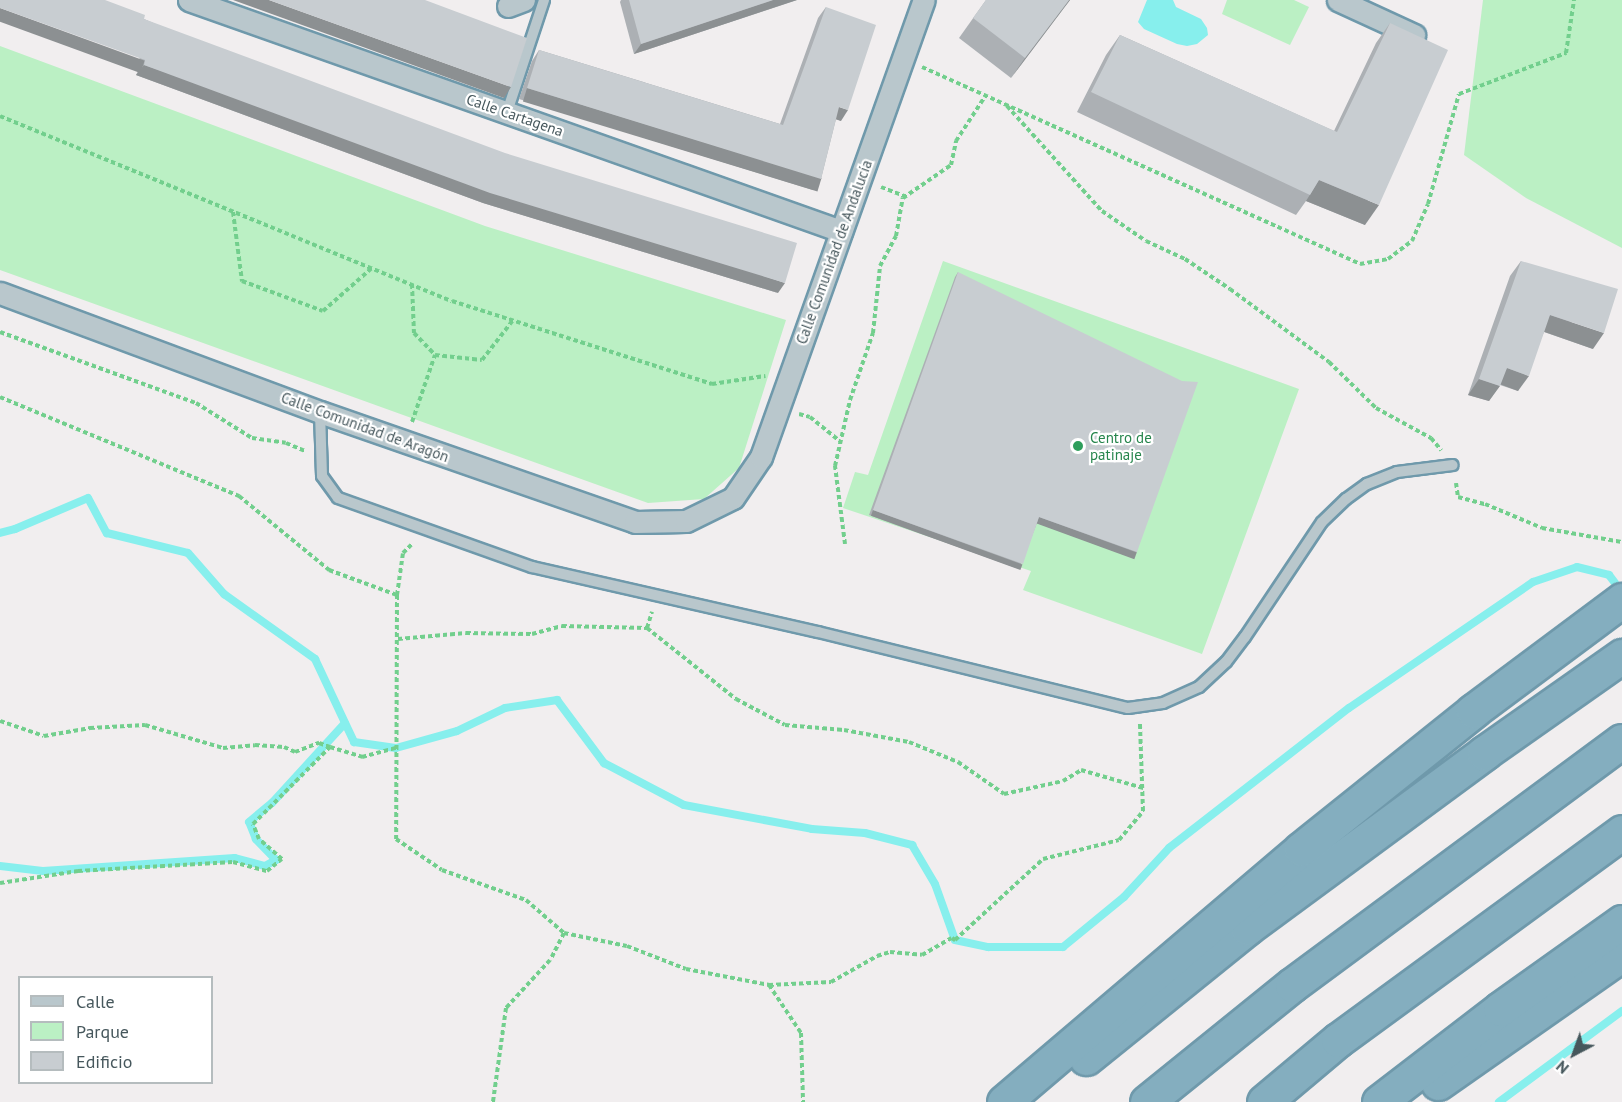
<!DOCTYPE html>
<meta charset="utf-8">
<style>
body{margin:0}
#map{position:relative;width:1622px;height:1102px;overflow:hidden;background:#f1eeef;font-family:"PT Sans",sans-serif}
div>[style]{position:absolute}
.green>*{inset:0;background:#bbf0c4}
.water>*{inset:0;background:#87efed}
.stream>*{height:8px;margin:-4px;padding:0 4px;transform-origin:4px;border-radius:4px;background:#87efed}
.path>*{height:4px;margin-top:-2px;transform-origin:0;background:repeating-linear-gradient(90deg,#72cf8d 0 4.5px,transparent 0 7.5px)}
.roads{filter:drop-shadow(2px 0 #6f99ab) drop-shadow(-2px 0 #6f99ab) drop-shadow(0 2px #6f99ab) drop-shadow(0 -2px #6f99ab)}
.lane>*{height:10px;margin:-5px;padding:0 5px;transform-origin:5px;border-radius:5px;background:#b9c7cc}
.street>*{height:21px;margin:-10.5px;padding:0 10.5px;transform-origin:10.5px;border-radius:10.5px;background:#b9c7cc}
.highway>*{height:33px;margin:-16.5px;padding:0 16.5px;transform-origin:16.5px;border-radius:16.5px;background:#84aebf}
.wall>*{inset:0;background:#acb0b4}
.shaded-wall>*{inset:0;background:#8c9092;transform-origin:0 0}
.building>*{inset:0;background:#c8cdd1}
.dots>*{width:16px;height:16px;translate:-50% -50%;box-sizing:border-box;border:3px solid #fff;border-radius:50%}
span{translate:-50% -50%;white-space:nowrap;text-align:center;line-height:1.15;-webkit-text-stroke:4.5px #fff;paint-order:stroke}
.street-label{font-size:15px;color:#46575c}
.leisure-label{font-size:15px;color:#27864d}
.left{translate:0 -50%;text-align:left}
.legend{position:absolute;left:18px;top:976px;width:195px;height:108px;box-sizing:border-box;background:#fff;border:2px solid #b5bcbe;margin:0;padding:8px 10px;list-style:none;font-size:18px;color:#46575c}
.legend li{display:flex;align-items:center;gap:12px;height:30px}
.legend b{width:30px;border:2px solid #b5bcbe}
.north{position:absolute;left:1544px;top:1024px;width:60px;height:60px;-webkit-text-stroke:4px #fff;paint-order:stroke;rotate:221deg;font-size:16px;font-weight:700;line-height:24px;text-align:center;color:#46575c}
.north::after{content:'';display:block;margin:auto;width:21px;height:27px;background:#46575c;clip-path:polygon(50% 0,100% 100%,50% 72%,0 100%)}
</style>
<div id="map">
<div class="green">
<div style="clip-path:polygon(1227px 0,1294px 0,1309px 7px,1290px 45px,1222px 14px)"></div>
<div style="clip-path:polygon(1483px 0,1622px 0,1622px 248px,1526px 198px,1464px 155px)"></div>
<div style="clip-path:polygon(0 46px,485px 226px,786px 320px,739px 468px,704px 499px,648px 503px,0 270px)"></div>
<div style="clip-path:polygon(943px 261px,1299px 389px,1202px 654px,1023px 590px,1031px 571px,843px 508px,855px 472px,868px 475px)"></div>
</div>
<div class="water">
<div style="clip-path:polygon(1147px 0,1173px 0,1176px 7px,1201px 19px,1207px 28px,1208px 35px,1197px 44px,1187px 46px,1177px 44px,1144px 29px,1138px 22px)"></div>
</div>
<div class="stream">
<div style="left:0;top:533px;width:16px;rotate:-15deg"></div>
<div style="left:15px;top:529px;width:79px;rotate:-23deg"></div>
<div style="left:88px;top:498px;width:40px;rotate:62deg"></div>
<div style="left:107px;top:533px;width:83px;rotate:13.9deg"></div>
<div style="left:188px;top:553px;width:55px;rotate:48.7deg"></div>
<div style="left:224px;top:594px;width:112px;rotate:35.5deg"></div>
<div style="left:315px;top:659px;width:92px;rotate:64.8deg"></div>
<div style="left:354px;top:742px;width:42px;rotate:8.1deg"></div>
<div style="left:396px;top:748px;width:63px;rotate:-15.6deg"></div>
<div style="left:457px;top:731px;width:53px;rotate:-25.6deg"></div>
<div style="left:505px;top:708px;width:53px;rotate:-8.7deg"></div>
<div style="left:557px;top:700px;width:79px;rotate:53.3deg"></div>
<div style="left:604px;top:763px;width:90px;rotate:27.7deg"></div>
<div style="left:684px;top:805px;width:130px;rotate:10.6deg"></div>
<div style="left:812px;top:829px;width:53px;rotate:4.3deg"></div>
<div style="left:865px;top:833px;width:49px;rotate:14.3deg"></div>
<div style="left:912px;top:845px;width:45px;rotate:59.5deg"></div>
<div style="left:935px;top:884px;width:59px;rotate:70.3deg"></div>
<div style="left:955px;top:940px;width:34px;rotate:12deg"></div>
<div style="left:988px;top:947px;width:75px"></div>
<div style="left:1063px;top:947px;width:79px;rotate:-39.3deg"></div>
<div style="left:1124px;top:897px;width:67px;rotate:-47.4deg"></div>
<div style="left:1169px;top:848px;width:228px;rotate:-37.9deg"></div>
<div style="left:1349px;top:708px;width:223px;rotate:-34.4deg"></div>
<div style="left:1533px;top:582px;width:46px;rotate:-18.8deg"></div>
<div style="left:1577px;top:567px;width:33px;rotate:14deg"></div>
<div style="left:1609px;top:575px;width:10px;rotate:53deg"></div>
<div style="left:0;top:866px;width:43px;rotate:6.6deg"></div>
<div style="left:43px;top:871px;width:192px;rotate:-3.9deg"></div>
<div style="left:235px;top:858px;width:31px;rotate:15deg"></div>
<div style="left:265px;top:866px;width:13px;rotate:-29deg"></div>
<div style="left:276px;top:860px;width:29px;rotate:-134deg"></div>
<div style="left:256px;top:839px;width:18px;rotate:-112deg"></div>
<div style="left:249px;top:822px;width:30px;rotate:-40deg"></div>
<div style="left:272px;top:803px;width:108px;rotate:-47.6deg"></div>
<div style="left:1499px;top:1102px;width:153px;rotate:-36.5deg"></div>
</div>
<div class="path">
<div style="left:922px;top:67px;width:480px;rotate:24.2deg"></div>
<div style="left:1360px;top:264px;width:28px;rotate:-10deg"></div>
<div style="left:1388px;top:259px;width:30px;rotate:-37deg"></div>
<div style="left:1412px;top:241px;width:40px;rotate:-66.6deg"></div>
<div style="left:1428px;top:204px;width:114px;rotate:-74.3deg"></div>
<div style="left:1459px;top:94px;width:115px;rotate:-21deg"></div>
<div style="left:1566px;top:53px;width:54px;rotate:-81.4deg"></div>
<div style="left:1007px;top:106px;width:142px;rotate:47.9deg"></div>
<div style="left:1102px;top:211px;width:53px;rotate:34.3deg"></div>
<div style="left:1146px;top:241px;width:43px;rotate:24.8deg"></div>
<div style="left:1185px;top:259px;width:54px;rotate:33.7deg"></div>
<div style="left:1230px;top:289px;width:123px;rotate:36.4deg"></div>
<div style="left:1329px;top:362px;width:66px;rotate:44.4deg"></div>
<div style="left:1376px;top:408px;width:63px;rotate:28.6deg"></div>
<div style="left:1431px;top:438px;width:16px;rotate:50deg"></div>
<div style="left:0;top:116px;width:488px;rotate:22.3deg"></div>
<div style="left:452px;top:301px;width:273px;rotate:17.7deg"></div>
<div style="left:712px;top:384px;width:54px;rotate:-8.6deg"></div>
<div style="left:881px;top:187px;width:26px;rotate:21deg"></div>
<div style="left:233px;top:212px;width:70px;rotate:82.6deg"></div>
<div style="left:242px;top:281px;width:86px;rotate:20.3deg"></div>
<div style="left:323px;top:311px;width:65px;rotate:-41.3deg"></div>
<div style="left:412px;top:284px;width:49px;rotate:87.7deg"></div>
<div style="left:414px;top:333px;width:30px;rotate:46deg"></div>
<div style="left:435px;top:355px;width:47px;rotate:6.1deg"></div>
<div style="left:482px;top:360px;width:51px;rotate:-52.2deg"></div>
<div style="left:0;top:332px;width:208px;rotate:19.9deg"></div>
<div style="left:196px;top:403px;width:66px;rotate:32deg"></div>
<div style="left:252px;top:438px;width:34px;rotate:8deg"></div>
<div style="left:286px;top:443px;width:21px;rotate:23deg"></div>
<div style="left:0;top:397px;width:259px;rotate:22.5deg"></div>
<div style="left:239px;top:496px;width:117px;rotate:39.4deg"></div>
<div style="left:329px;top:570px;width:72px;rotate:20.2deg"></div>
<div style="left:397px;top:595px;width:244px;rotate:90.2deg"></div>
<div style="left:396px;top:839px;width:55px;rotate:34deg"></div>
<div style="left:442px;top:870px;width:89px;rotate:19.7deg"></div>
<div style="left:526px;top:900px;width:50px;rotate:41deg"></div>
<div style="left:564px;top:933px;width:30px;rotate:117deg"></div>
<div style="left:550px;top:960px;width:65px;rotate:132.5deg"></div>
<div style="left:506px;top:1008px;width:95px;rotate:97.9deg"></div>
<div style="left:799px;top:414px;width:11px;rotate:15deg"></div>
<div style="left:810px;top:417px;width:38px;rotate:39deg"></div>
<div style="left:412px;top:422px;width:71px;rotate:-71.1deg"></div>
<div style="left:1456px;top:483px;width:14px;rotate:82deg"></div>
<div style="left:1458px;top:497px;width:28px;rotate:15deg"></div>
<div style="left:1485px;top:504px;width:62px;rotate:22.8deg"></div>
<div style="left:1542px;top:528px;width:81px;rotate:9.9deg"></div>
<div style="left:845px;top:544px;width:79px;rotate:-97.3deg"></div>
<div style="left:835px;top:466px;width:68px;rotate:-77.2deg"></div>
<div style="left:850px;top:400px;width:71px;rotate:-71.1deg"></div>
<div style="left:873px;top:333px;width:67px;rotate:-84deg"></div>
<div style="left:880px;top:266px;width:34px;rotate:-62deg"></div>
<div style="left:896px;top:236px;width:39px;rotate:-80deg"></div>
<div style="left:903px;top:198px;width:58px;rotate:-34.5deg"></div>
<div style="left:951px;top:165px;width:25px;rotate:-78deg"></div>
<div style="left:956px;top:141px;width:55px;rotate:-56.9deg"></div>
<div style="left:397px;top:595px;width:42px;rotate:-81.9deg"></div>
<div style="left:403px;top:553px;width:14px;rotate:-45deg"></div>
<div style="left:647px;top:628px;width:17px;rotate:-73deg"></div>
<div style="left:398px;top:639px;width:68px;rotate:-5deg"></div>
<div style="left:466px;top:633px;width:66px;rotate:0.9deg"></div>
<div style="left:532px;top:634px;width:31px;rotate:-15deg"></div>
<div style="left:562px;top:626px;width:85px;rotate:1.3deg"></div>
<div style="left:647px;top:628px;width:114px;rotate:38.6deg"></div>
<div style="left:736px;top:699px;width:55px;rotate:28deg"></div>
<div style="left:785px;top:725px;width:59px;rotate:4.8deg"></div>
<div style="left:844px;top:730px;width:66px;rotate:10.5deg"></div>
<div style="left:909px;top:742px;width:53px;rotate:22.2deg"></div>
<div style="left:958px;top:762px;width:56px;rotate:34.8deg"></div>
<div style="left:1004px;top:794px;width:60px;rotate:-12.4deg"></div>
<div style="left:1063px;top:781px;width:21px;rotate:-31deg"></div>
<div style="left:1081px;top:770px;width:65px;rotate:16.2deg"></div>
<div style="left:0;top:721px;width:46px;rotate:18.8deg"></div>
<div style="left:44px;top:736px;width:47px;rotate:-9.9deg"></div>
<div style="left:90px;top:728px;width:55px;rotate:-3.1deg"></div>
<div style="left:145px;top:725px;width:81px;rotate:16.4deg"></div>
<div style="left:223px;top:748px;width:32px;rotate:-5deg"></div>
<div style="left:255px;top:745px;width:29px;rotate:4deg"></div>
<div style="left:284px;top:747px;width:12px;rotate:24deg"></div>
<div style="left:295px;top:752px;width:26px;rotate:-21deg"></div>
<div style="left:319px;top:743px;width:12px;rotate:20deg"></div>
<div style="left:0;top:883px;width:79px;rotate:-8.7deg"></div>
<div style="left:78px;top:871px;width:155px;rotate:-3.3deg"></div>
<div style="left:233px;top:862px;width:35px;rotate:15deg"></div>
<div style="left:267px;top:871px;width:19px;rotate:-39deg"></div>
<div style="left:282px;top:859px;width:30px;rotate:-139deg"></div>
<div style="left:259px;top:839px;width:16px;rotate:-112deg"></div>
<div style="left:253px;top:824px;width:109px;rotate:-45deg"></div>
<div style="left:330px;top:747px;width:34px;rotate:17deg"></div>
<div style="left:362px;top:757px;width:35px;rotate:-15deg"></div>
<div style="left:564px;top:933px;width:64px;rotate:11.7deg"></div>
<div style="left:627px;top:946px;width:63px;rotate:21.3deg"></div>
<div style="left:686px;top:969px;width:85px;rotate:10.9deg"></div>
<div style="left:769px;top:985px;width:58px;rotate:56.3deg"></div>
<div style="left:801px;top:1033px;width:69px;rotate:88.3deg"></div>
<div style="left:769px;top:985px;width:62px;rotate:-2.8deg"></div>
<div style="left:831px;top:982px;width:53px;rotate:-29.5deg"></div>
<div style="left:877px;top:956px;width:14px;rotate:-17deg"></div>
<div style="left:890px;top:952px;width:32px;rotate:5deg"></div>
<div style="left:922px;top:955px;width:34px;rotate:-30deg"></div>
<div style="left:952px;top:938px;width:4px;rotate:34deg"></div>
<div style="left:955px;top:940px;width:120px;rotate:-42.6deg"></div>
<div style="left:1043px;top:859px;width:78px;rotate:-14deg"></div>
<div style="left:1119px;top:840px;width:38px;rotate:-50deg"></div>
<div style="left:1143px;top:811px;width:87px;rotate:-92deg"></div>
</div>
<div class="roads">
<div class="lane">
<div style="left:507px;top:112px;width:118px;rotate:-71.7deg"></div>
<div style="left:320px;top:412px;width:64px;rotate:88.2deg"></div>
<div style="left:322px;top:476px;width:27px;rotate:54deg"></div>
<div style="left:338px;top:498px;width:206px;rotate:19.6deg"></div>
<div style="left:532px;top:567px;width:293px;rotate:12.8deg"></div>
<div style="left:818px;top:632px;width:319px;rotate:13.8deg"></div>
<div style="left:1128px;top:708px;width:35px;rotate:-8deg"></div>
<div style="left:1163px;top:703px;width:39px;rotate:-24deg"></div>
<div style="left:1199px;top:687px;width:37px;rotate:-43deg"></div>
<div style="left:1226px;top:662px;width:31px;rotate:-53deg"></div>
<div style="left:1245px;top:637px;width:138px;rotate:-56.2deg"></div>
<div style="left:1322px;top:522px;width:33px;rotate:-44deg"></div>
<div style="left:1346px;top:499px;width:26px;rotate:-36deg"></div>
<div style="left:1367px;top:484px;width:32px;rotate:-22deg"></div>
<div style="left:1397px;top:472px;width:56px;rotate:-7.1deg"></div>
</div>
<div class="street">
<div style="left:189px;top:0;width:692px;rotate:19.51deg"></div>
<div style="left:1338px;top:0;width:84px;rotate:24.7deg"></div>
<div style="left:508px;top:6px;width:17px;rotate:-21deg"></div>
<div style="left:0;top:293px;width:341px;rotate:20.4deg"></div>
<div style="left:320px;top:412px;width:334px;rotate:19.2deg"></div>
<div style="left:635px;top:522px;width:51px;rotate:-1.1deg"></div>
<div style="left:686px;top:521px;width:52px;rotate:-26.1deg"></div>
<div style="left:733px;top:498px;width:50px;rotate:-55.7deg"></div>
<div style="left:761px;top:457px;width:485px;rotate:-70.4deg"></div>
</div>
<div class="highway">
<div style="left:1086px;top:1058px;width:207px;rotate:-38.9deg"></div>
<div style="left:1247px;top:928px;width:295px;rotate:-36.4deg"></div>
<div style="left:1484px;top:753px;width:169px;rotate:-35.1deg"></div>
<div style="left:1438px;top:1083px;width:225px;rotate:-35deg"></div>
<div style="left:1004px;top:1102px;width:390px;rotate:-40.4deg"></div>
<div style="left:1301px;top:849px;width:221px;rotate:-38.7deg"></div>
<div style="left:1473px;top:711px;width:186px;rotate:-36.7deg"></div>
<div style="left:1147px;top:1102px;width:186px;rotate:-38.9deg"></div>
<div style="left:1292px;top:985px;width:410px;rotate:-36.5deg"></div>
<div style="left:1264px;top:1102px;width:97px;rotate:-40deg"></div>
<div style="left:1338px;top:1040px;width:352px;rotate:-36.2deg"></div>
<div style="left:1379px;top:1102px;width:153px;rotate:-37.5deg"></div>
<div style="left:1500px;top:1009px;width:150px;rotate:-35.5deg"></div>
</div>
</div>
<div class="wall">
<div style="clip-path:polygon(621px 0,797px 0,634px 54px,620px 2px)"></div>
<div style="clip-path:polygon(986px 0,1070px 0,1011px 78px,959px 38px)"></div>
<div style="clip-path:polygon(826px 7px,841px 121px,836px 119px,821px 179px,813px 190px,519px 99px,532px 61px,539px 50px,780px 124px,818px 18px)"></div>
<div style="clip-path:polygon(144px 19px,778px 293px,483px 203px,136px 75px,138px 71px)"></div>
<div style="clip-path:polygon(1390px 23px,1365px 225px,1306px 201px,1296px 215px,1077px 112px,1106px 55px,1120px 35px,1334px 131px,1376px 43px)"></div>
<div style="clip-path:polygon(1521px 261px,1593px 349px,1544px 332px,1518px 391px,1500px 385px,1489px 401px,1468px 395px,1510px 276px)"></div>
<div style="clip-path:polygon(958px 272px,1137px 552px,1133px 558px,1037px 523px,1019px 569px,869px 515px,955px 277px)"></div>
</div>
<div class="shaded-wall">
<div style="clip-path:polygon(233px 0,269px 0,511px 87px,504px 98px)"></div>
<div style="clip-path:polygon(773px 0,797px 0,634px 54px,641px 44px)"></div>
<div style="clip-path:polygon(1069px 0,1070px 0,1011px 78px,1025px 58px)"></div>
<div style="left:0;top:8px;width:154px;height:13px;rotate:20deg"></div>
<div style="clip-path:polygon(144px 65px,785px 283px,778px 293px,483px 203px,136px 75px)"></div>
<div style="left:527px;top:88px;width:308px;height:14px;rotate:17deg"></div>
<div style="clip-path:polygon(839px 107px,848px 110px,841px 121px,832px 118px)"></div>
<div style="clip-path:polygon(1319px 180px,1379px 205px,1365px 225px,1306px 201px)"></div>
<div style="clip-path:polygon(1550px 315px,1604px 333px,1593px 349px,1539px 330px)"></div>
<div style="clip-path:polygon(1507px 368px,1529px 376px,1518px 391px,1497px 383px)"></div>
<div style="clip-path:polygon(1479px 379px,1500px 386px,1489px 401px,1468px 395px)"></div>
<div style="left:873px;top:510px;width:159px;height:6px;rotate:20deg"></div>
<div style="left:1039px;top:517px;width:104px;height:7px;rotate:20deg"></div>
</div>
<div class="building">
<div style="clip-path:polygon(0 0,105px 0,145px 15px,144px 19px,505px 153px,797px 243px,785px 283px,490px 193px,144px 65px,145px 60px,0 8px)"></div>
<div style="clip-path:polygon(269px 0,425px 0,527px 38px,511px 87px)"></div>
<div style="clip-path:polygon(629px 0,773px 0,641px 44px)"></div>
<div style="clip-path:polygon(986px 0,1069px 0,1025px 58px,973px 18px)"></div>
<div style="clip-path:polygon(826px 7px,876px 25px,848px 110px,839px 107px,821px 179px,527px 88px,539px 50px,783px 125px)"></div>
<div style="clip-path:polygon(1390px 23px,1448px 50px,1379px 205px,1319px 180px,1310px 195px,1091px 92px,1120px 35px,1337px 132px)"></div>
<div style="clip-path:polygon(1521px 261px,1618px 289px,1604px 333px,1550px 315px,1529px 376px,1507px 368px,1500px 386px,1479px 379px)"></div>
<div style="clip-path:polygon(958px 272px,1182px 381px,1198px 382px,1137px 552px,1039px 517px,1023px 564px,873px 510px)"></div>
</div>
<div class="dots">
<div style="left:1078px;top:446px;background:#2e9e5b"></div>
</div>
<div class="street-label">
<span style="left:515px;top:115px;rotate:19deg">Calle Cartagena</span>
<span style="left:834px;top:252px;rotate:-70deg">Calle Comunidad de Andalucía</span>
<span style="left:365px;top:427px;rotate:20deg">Calle Comunidad de Aragón</span>
</div>
<div class="leisure-label">
<span class="left" style="left:1090px;top:446px">Centro de<br>patinaje</span>
</div>
<ul class="legend">
<li><b style="height:8px;background:#b9c7cc"></b>Calle</li>
<li><b style="height:16px;background:#bbf0c4"></b>Parque</li>
<li><b style="height:16px;background:#c8cdd1"></b>Edificio</li>
</ul>
<div class="north">N</div>
</div>
